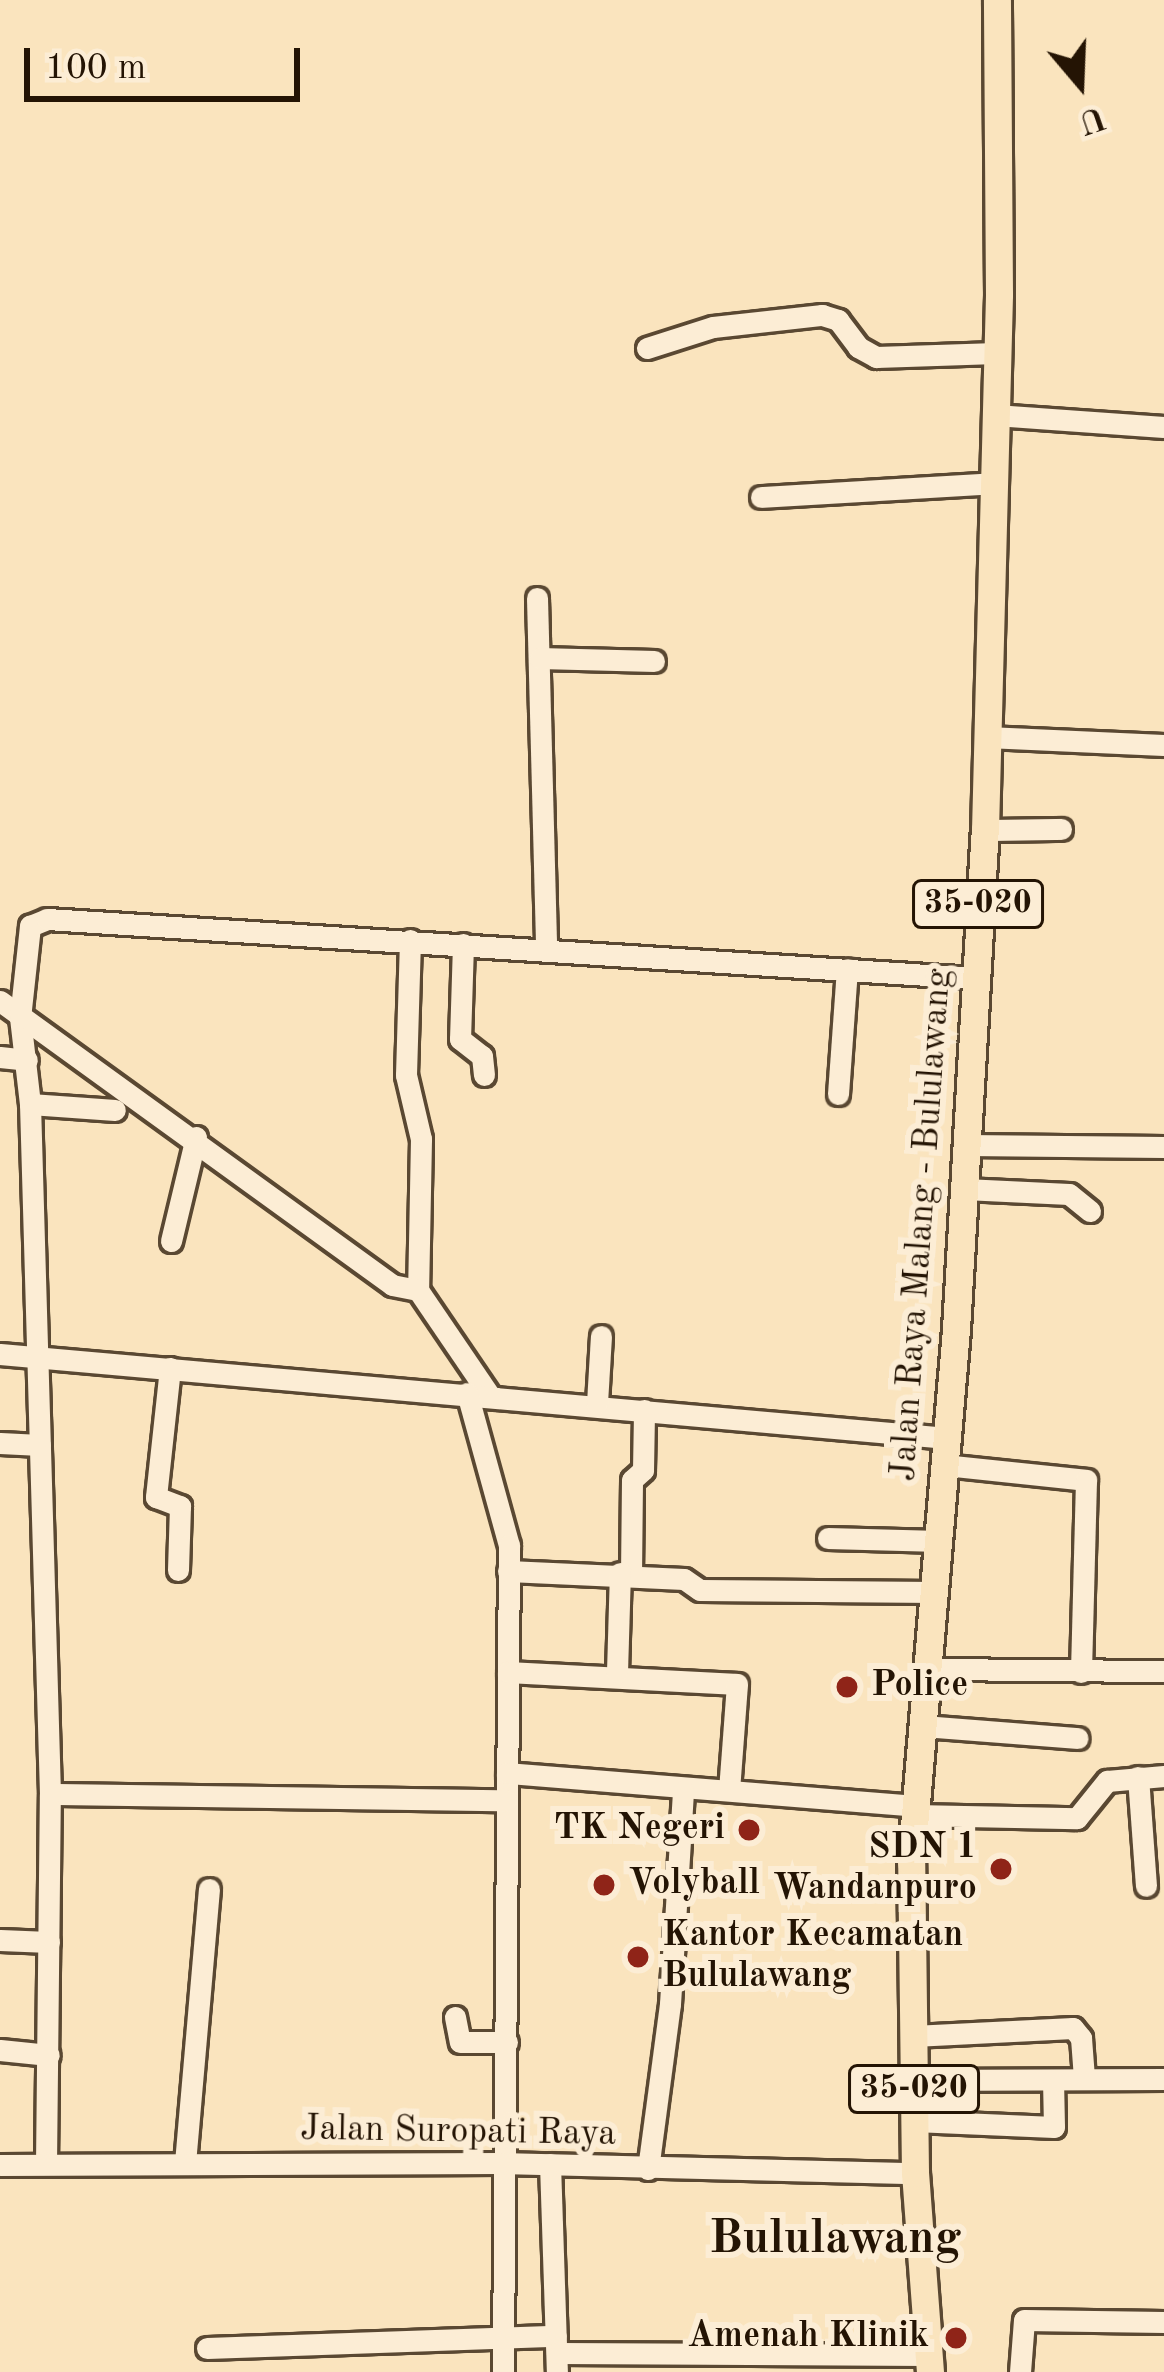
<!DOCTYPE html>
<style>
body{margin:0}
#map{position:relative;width:1164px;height:2372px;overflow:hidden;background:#fae4be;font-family:"Old Standard TT",serif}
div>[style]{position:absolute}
.roads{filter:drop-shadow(3px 0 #5a4832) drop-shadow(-3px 0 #5a4832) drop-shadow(0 3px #5a4832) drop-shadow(0 -3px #5a4832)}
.minor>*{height:21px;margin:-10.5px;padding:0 10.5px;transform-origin:10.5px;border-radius:10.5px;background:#fcedd5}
.major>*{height:27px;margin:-13.5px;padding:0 13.5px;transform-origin:13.5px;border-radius:13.5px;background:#fae4be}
.dots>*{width:33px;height:33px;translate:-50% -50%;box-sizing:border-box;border:6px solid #fcedd5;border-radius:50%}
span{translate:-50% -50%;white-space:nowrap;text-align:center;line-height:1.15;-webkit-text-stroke:12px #fcedd5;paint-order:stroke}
.shield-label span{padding:3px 9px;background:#fcedd5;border:3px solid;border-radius:9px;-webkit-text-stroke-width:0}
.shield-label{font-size:33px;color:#241404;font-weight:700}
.street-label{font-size:36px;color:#241404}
.poi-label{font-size:36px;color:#241404;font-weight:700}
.left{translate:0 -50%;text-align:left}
.right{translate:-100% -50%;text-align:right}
.district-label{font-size:48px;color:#241404;font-weight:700}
.north{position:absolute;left:1020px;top:24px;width:120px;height:120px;-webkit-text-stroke:9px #fcedd5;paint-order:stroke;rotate:161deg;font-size:33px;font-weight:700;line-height:48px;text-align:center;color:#241404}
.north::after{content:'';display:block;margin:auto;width:42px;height:54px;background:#241404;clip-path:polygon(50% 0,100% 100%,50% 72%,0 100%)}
.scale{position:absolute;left:24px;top:48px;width:276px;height:54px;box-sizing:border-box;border:6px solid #241404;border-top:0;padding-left:15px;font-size:36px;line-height:42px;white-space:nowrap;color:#241404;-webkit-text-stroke:9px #fcedd5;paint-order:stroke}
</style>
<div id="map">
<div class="roads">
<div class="minor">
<div style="left:647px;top:348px;width:69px;rotate:-17.7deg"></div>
<div style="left:713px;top:327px;width:110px;rotate:-6.3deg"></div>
<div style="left:822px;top:315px;width:17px;rotate:17deg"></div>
<div style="left:838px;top:320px;width:34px;rotate:53deg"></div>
<div style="left:858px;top:347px;width:21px;rotate:29deg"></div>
<div style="left:876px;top:357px;width:120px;rotate:-1.9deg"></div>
<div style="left:995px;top:415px;width:169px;rotate:4.1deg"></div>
<div style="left:761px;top:497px;width:234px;rotate:-3.4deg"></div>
<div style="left:537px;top:598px;width:353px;rotate:88.5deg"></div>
<div style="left:540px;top:658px;width:114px;rotate:1.5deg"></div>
<div style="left:986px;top:737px;width:178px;rotate:2.6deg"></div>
<div style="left:985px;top:830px;width:76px;rotate:-0.8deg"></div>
<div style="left:410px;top:940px;width:135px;rotate:91.7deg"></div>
<div style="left:406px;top:1075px;width:66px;rotate:76.8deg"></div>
<div style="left:421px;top:1139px;width:151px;rotate:91.1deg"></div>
<div style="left:418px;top:1290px;width:125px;rotate:55.8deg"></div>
<div style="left:463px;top:944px;width:95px;rotate:91.8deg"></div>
<div style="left:460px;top:1039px;width:28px;rotate:38deg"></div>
<div style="left:482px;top:1056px;width:19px;rotate:84deg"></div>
<div style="left:0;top:1001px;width:484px;rotate:35.9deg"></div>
<div style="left:392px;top:1285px;width:26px;rotate:11deg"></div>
<div style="left:0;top:1057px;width:27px;rotate:6deg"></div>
<div style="left:838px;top:1094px;width:125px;rotate:-85.9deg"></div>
<div style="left:30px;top:1104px;width:85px;rotate:4deg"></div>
<div style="left:966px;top:1145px;width:198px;rotate:0.6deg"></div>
<div style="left:964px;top:1189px;width:105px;rotate:2.7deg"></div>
<div style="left:1069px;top:1194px;width:27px;rotate:39deg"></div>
<div style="left:171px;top:1241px;width:107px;rotate:-76.5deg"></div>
<div style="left:0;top:1354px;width:951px;rotate:5.07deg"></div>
<div style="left:170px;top:1368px;width:130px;rotate:96.2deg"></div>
<div style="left:156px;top:1497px;width:26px;rotate:21deg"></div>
<div style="left:180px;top:1506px;width:64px;rotate:91.8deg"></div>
<div style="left:467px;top:1393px;width:158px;rotate:74.6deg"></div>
<div style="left:509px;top:1545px;width:827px;rotate:90.42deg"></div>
<div style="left:597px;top:1403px;width:67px;rotate:-86.6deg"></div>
<div style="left:0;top:1443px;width:40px;rotate:2.9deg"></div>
<div style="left:944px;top:1465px;width:143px;rotate:6deg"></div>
<div style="left:1086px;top:1480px;width:192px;rotate:91.5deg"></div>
<div style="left:828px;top:1538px;width:111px;rotate:1.5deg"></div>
<div style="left:508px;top:1571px;width:176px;rotate:2.6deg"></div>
<div style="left:684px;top:1579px;width:19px;rotate:35deg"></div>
<div style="left:700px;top:1590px;width:235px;rotate:0.5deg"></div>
<div style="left:631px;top:1576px;width:96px;rotate:-89.4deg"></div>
<div style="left:632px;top:1480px;width:15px;rotate:-42deg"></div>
<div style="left:643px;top:1470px;width:60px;rotate:-89deg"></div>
<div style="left:930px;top:1669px;width:234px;rotate:0.5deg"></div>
<div style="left:508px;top:1672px;width:229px;rotate:3deg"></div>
<div style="left:737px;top:1684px;width:106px;rotate:94.3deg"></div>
<div style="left:617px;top:1672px;width:99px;rotate:-88.3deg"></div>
<div style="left:924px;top:1726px;width:154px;rotate:4.5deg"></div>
<div style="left:507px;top:1773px;width:409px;rotate:4.6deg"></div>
<div style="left:1138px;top:1777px;width:109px;rotate:85.8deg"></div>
<div style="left:50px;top:1794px;width:456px;rotate:0.8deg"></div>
<div style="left:914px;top:1815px;width:163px;rotate:1.1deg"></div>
<div style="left:1077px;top:1818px;width:48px;rotate:-51deg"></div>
<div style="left:1107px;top:1781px;width:57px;rotate:-5deg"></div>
<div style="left:0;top:1940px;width:49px;rotate:2.3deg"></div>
<div style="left:455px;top:2017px;width:25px;rotate:79deg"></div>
<div style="left:460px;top:2042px;width:47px"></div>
<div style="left:913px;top:2036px;width:160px;rotate:-2.9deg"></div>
<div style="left:1073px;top:2028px;width:13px;rotate:51deg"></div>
<div style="left:1081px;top:2038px;width:40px;rotate:85.7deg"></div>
<div style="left:0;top:2050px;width:49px;rotate:5.8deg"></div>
<div style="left:913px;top:2080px;width:251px;rotate:-0.2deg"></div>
<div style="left:914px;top:2121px;width:140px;rotate:2.5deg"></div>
<div style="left:1054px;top:2127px;width:47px;rotate:-91.2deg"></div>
<div style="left:185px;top:2163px;width:275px;rotate:-85deg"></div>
<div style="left:46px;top:2164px;width:370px;rotate:-89.4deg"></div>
<div style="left:50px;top:1794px;width:690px;rotate:-91.66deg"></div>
<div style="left:30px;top:1104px;width:87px;rotate:-96.6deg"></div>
<div style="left:20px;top:1018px;width:93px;rotate:-83.8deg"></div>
<div style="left:30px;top:926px;width:18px;rotate:-22deg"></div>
<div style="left:47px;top:919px;width:929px;rotate:3.64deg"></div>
<div style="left:550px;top:2164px;width:208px;rotate:88.1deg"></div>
<div style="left:0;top:2165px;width:500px;rotate:-0.23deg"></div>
<div style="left:500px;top:2163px;width:415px;rotate:1.4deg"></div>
<div style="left:648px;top:2169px;width:166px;rotate:-82.4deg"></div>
<div style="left:670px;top:2004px;width:214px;rotate:-86.5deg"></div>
<div style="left:207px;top:2348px;width:349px;rotate:-2deg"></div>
<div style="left:557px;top:2353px;width:371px;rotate:0.3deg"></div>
<div style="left:1020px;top:2372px;width:52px;rotate:-85.6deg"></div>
<div style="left:1024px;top:2320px;width:140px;rotate:0.8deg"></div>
</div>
<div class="major">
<div style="left:930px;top:2372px;width:200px;rotate:-94.3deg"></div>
<div style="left:915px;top:2173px;width:311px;rotate:-90.7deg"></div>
<div style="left:911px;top:1862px;width:535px;rotate:-85.17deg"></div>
<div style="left:956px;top:1329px;width:500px;rotate:-86.7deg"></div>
<div style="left:985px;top:830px;width:536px;rotate:-88.5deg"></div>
<div style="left:999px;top:294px;width:294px;rotate:-90.4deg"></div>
</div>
</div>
<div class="dots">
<div style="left:847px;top:1687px;background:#8f2418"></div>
<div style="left:749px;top:1830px;background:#8f2418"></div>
<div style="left:1001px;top:1869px;background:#8f2418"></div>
<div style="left:604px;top:1885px;background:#8f2418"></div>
<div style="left:638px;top:1957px;background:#8f2418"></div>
<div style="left:956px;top:2338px;background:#8f2418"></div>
</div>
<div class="shield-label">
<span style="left:978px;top:904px">35-020</span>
<span style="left:914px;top:2089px">35-020</span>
</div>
<div class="street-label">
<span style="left:923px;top:1225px;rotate:-86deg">Jalan Raya Malang - Bululawang</span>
<span style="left:458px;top:2133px;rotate:1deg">Jalan Suropati Raya</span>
</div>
<div class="poi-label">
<span class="left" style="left:871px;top:1687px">Police</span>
<span class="right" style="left:725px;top:1830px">TK Negeri</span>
<span class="right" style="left:977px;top:1869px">SDN 1<br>Wandanpuro</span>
<span class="left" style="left:628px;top:1885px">Volyball</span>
<span class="left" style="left:662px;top:1957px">Kantor Kecamatan<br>Bululawang</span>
<span class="right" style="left:929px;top:2338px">Amenah Klinik</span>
</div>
<div class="district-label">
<span style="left:835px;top:2240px">Bululawang</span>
</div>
<div class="north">U</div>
<div class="scale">100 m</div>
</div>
